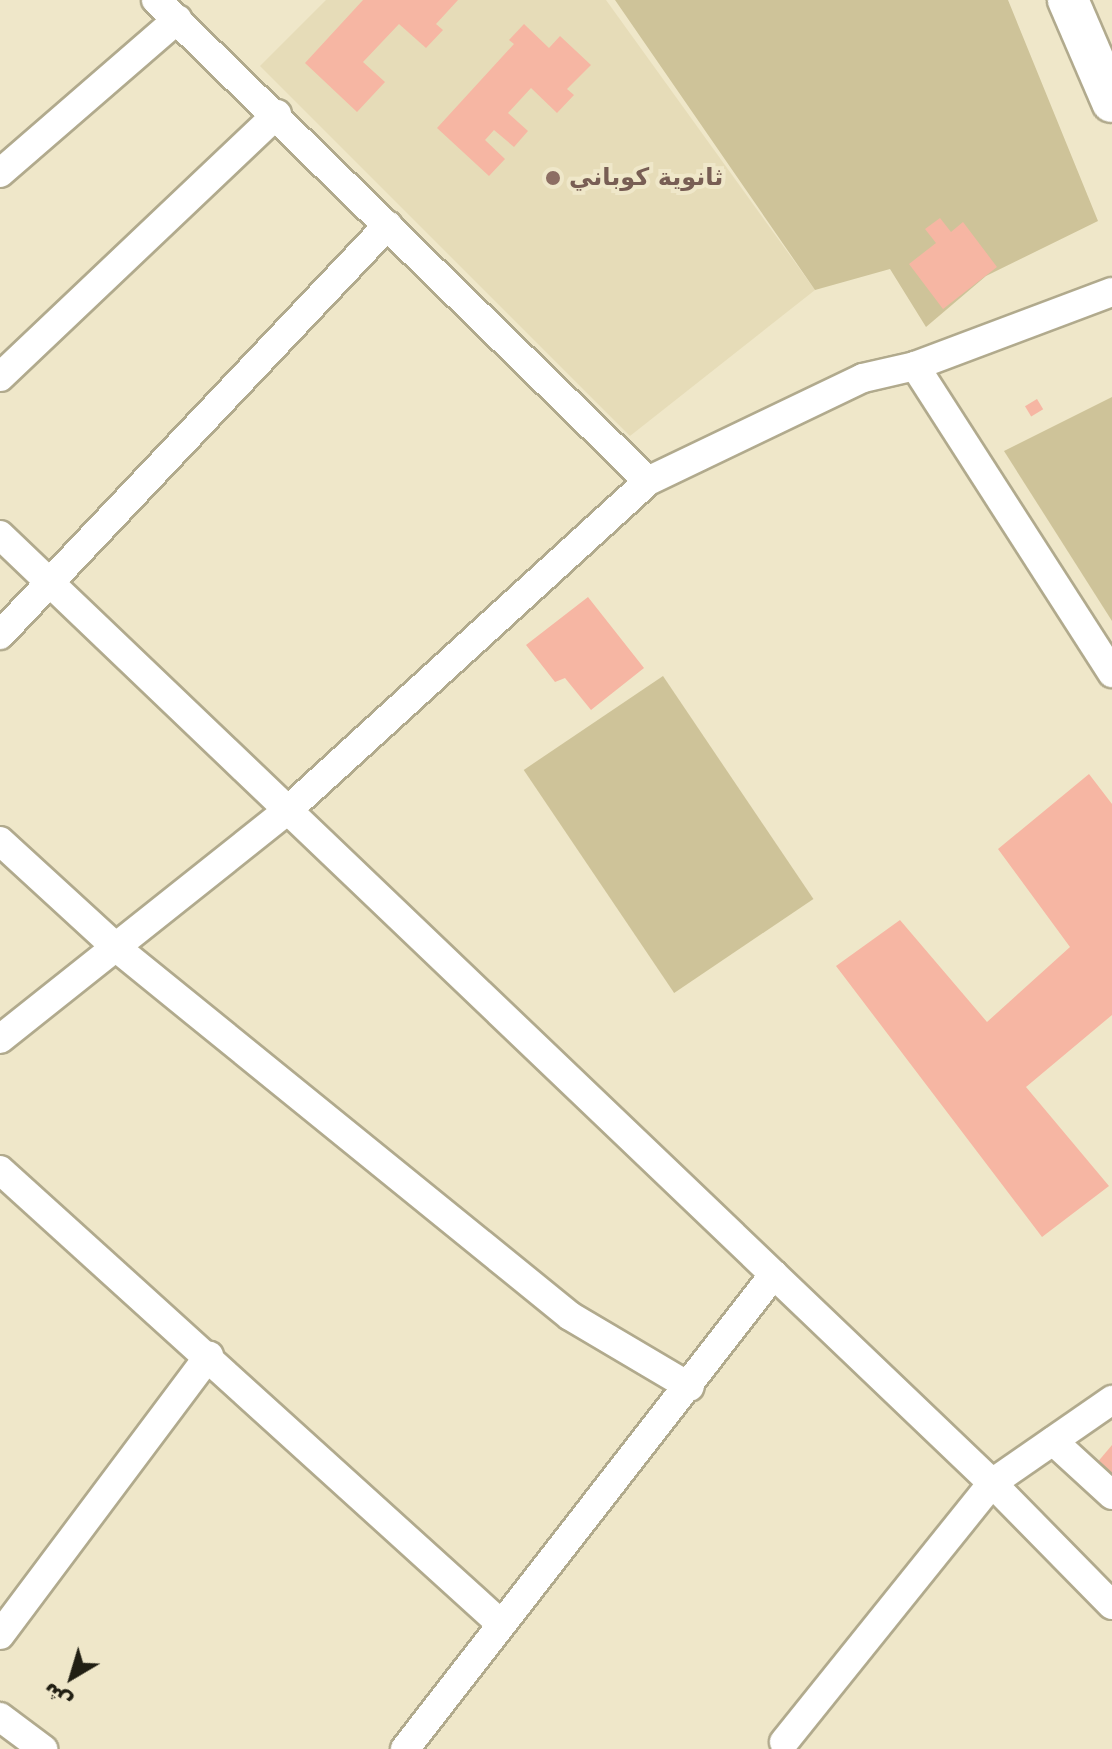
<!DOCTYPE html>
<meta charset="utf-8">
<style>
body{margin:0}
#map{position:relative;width:1112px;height:1749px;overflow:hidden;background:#efe7c9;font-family:"DejaVu Sans","Noto Sans Arabic",sans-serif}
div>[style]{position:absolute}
.built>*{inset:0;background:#e6dcb8}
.green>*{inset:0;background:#cec399;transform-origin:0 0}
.building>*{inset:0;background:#f6b6a3;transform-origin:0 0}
.roads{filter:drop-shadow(2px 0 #b1aa8d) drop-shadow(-2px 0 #b1aa8d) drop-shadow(0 2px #b1aa8d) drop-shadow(0 -2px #b1aa8d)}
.minor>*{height:28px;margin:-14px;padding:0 14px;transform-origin:14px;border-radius:14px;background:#fff}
.secondary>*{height:40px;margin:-20px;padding:0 20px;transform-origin:20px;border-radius:20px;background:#fff}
.dots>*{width:22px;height:22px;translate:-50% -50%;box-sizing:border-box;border:4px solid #efe7c9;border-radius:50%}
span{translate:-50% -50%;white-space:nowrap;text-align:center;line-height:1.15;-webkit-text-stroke:8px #efe7c9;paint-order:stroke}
.education-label{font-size:24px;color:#785e54;font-weight:700}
.left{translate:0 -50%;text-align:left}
.north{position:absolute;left:32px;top:1637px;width:80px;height:80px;-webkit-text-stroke:6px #efe7c9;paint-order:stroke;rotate:218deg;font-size:22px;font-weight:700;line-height:32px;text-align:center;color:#211f13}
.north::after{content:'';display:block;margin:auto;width:28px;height:36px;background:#211f13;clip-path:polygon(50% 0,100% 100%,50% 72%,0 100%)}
</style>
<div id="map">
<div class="built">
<div style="clip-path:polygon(326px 0,606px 0,815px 290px,630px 436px,260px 66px)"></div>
</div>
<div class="green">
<div style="clip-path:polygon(615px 0,1008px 0,1098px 221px,986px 276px,926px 327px,890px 269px,815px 290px)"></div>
<div style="clip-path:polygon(1112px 397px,1112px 621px,1004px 451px)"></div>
<div style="left:663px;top:676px;width:269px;height:168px;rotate:56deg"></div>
</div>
<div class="building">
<div style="clip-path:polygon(363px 0,458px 0,436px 24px,443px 30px,426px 48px,399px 24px,363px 62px,385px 82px,357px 112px,305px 63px)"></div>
<div style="clip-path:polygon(524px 24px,549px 48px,560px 36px,591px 65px,567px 89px,574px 95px,557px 113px,531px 88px,508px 113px,528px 131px,514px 147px,494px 130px,485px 140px,505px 159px,489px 176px,437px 128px,514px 44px,509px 40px)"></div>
<div style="clip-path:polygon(940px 218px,951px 232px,963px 222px,997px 267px,943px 309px,909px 264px,936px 243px,925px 229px)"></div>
<div style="left:1037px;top:399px;width:12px;height:14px;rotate:59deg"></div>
<div style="clip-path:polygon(588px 597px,644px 668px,591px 710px,565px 678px,555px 682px,526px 645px)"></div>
<div style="clip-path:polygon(1089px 774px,1112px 804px,1112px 1015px,1026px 1087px,1109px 1186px,1042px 1237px,836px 966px,900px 920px,987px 1022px,1070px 947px,998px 849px)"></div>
<div style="clip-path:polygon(1112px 1445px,1112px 1479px,1096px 1464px)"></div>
</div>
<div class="roads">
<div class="minor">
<div style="left:156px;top:0;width:688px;rotate:44.35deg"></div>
<div style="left:0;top:173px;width:235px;rotate:-40.9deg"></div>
<div style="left:915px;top:366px;width:210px;rotate:-20.6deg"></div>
<div style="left:0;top:377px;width:382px;rotate:-43.5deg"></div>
<div style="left:0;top:535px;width:1372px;rotate:43.7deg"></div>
<div style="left:992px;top:1483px;width:171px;rotate:45.5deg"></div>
<div style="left:0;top:635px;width:564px;rotate:-46.58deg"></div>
<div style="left:0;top:841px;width:160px;rotate:42.5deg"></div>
<div style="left:118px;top:949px;width:582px;rotate:39.07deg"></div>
<div style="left:570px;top:1316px;width:139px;rotate:30.6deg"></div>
<div style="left:0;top:1039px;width:368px;rotate:-38.5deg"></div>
<div style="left:288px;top:810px;width:488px;rotate:-42.4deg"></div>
<div style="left:648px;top:481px;width:238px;rotate:-25.6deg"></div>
<div style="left:863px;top:378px;width:53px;rotate:-13deg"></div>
<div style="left:915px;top:366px;width:365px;rotate:57.3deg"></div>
<div style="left:0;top:1170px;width:676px;rotate:42.18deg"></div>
<div style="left:1053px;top:1441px;width:80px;rotate:42.5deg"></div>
<div style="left:0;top:1635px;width:349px;rotate:-53.2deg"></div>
<div style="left:0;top:1717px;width:54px;rotate:36.7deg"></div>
<div style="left:784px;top:1742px;width:332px;rotate:-51.2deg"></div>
<div style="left:992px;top:1483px;width:146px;rotate:-34.7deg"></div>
<div style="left:405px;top:1749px;width:601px;rotate:-52.16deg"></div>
</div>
<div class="secondary">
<div style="left:1068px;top:0;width:111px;rotate:66.7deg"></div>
</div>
</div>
<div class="dots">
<div style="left:553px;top:178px;background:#8d6e63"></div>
</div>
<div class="education-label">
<span class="left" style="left:569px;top:178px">ثانوية كوباني</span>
</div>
<div class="north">ش</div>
</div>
